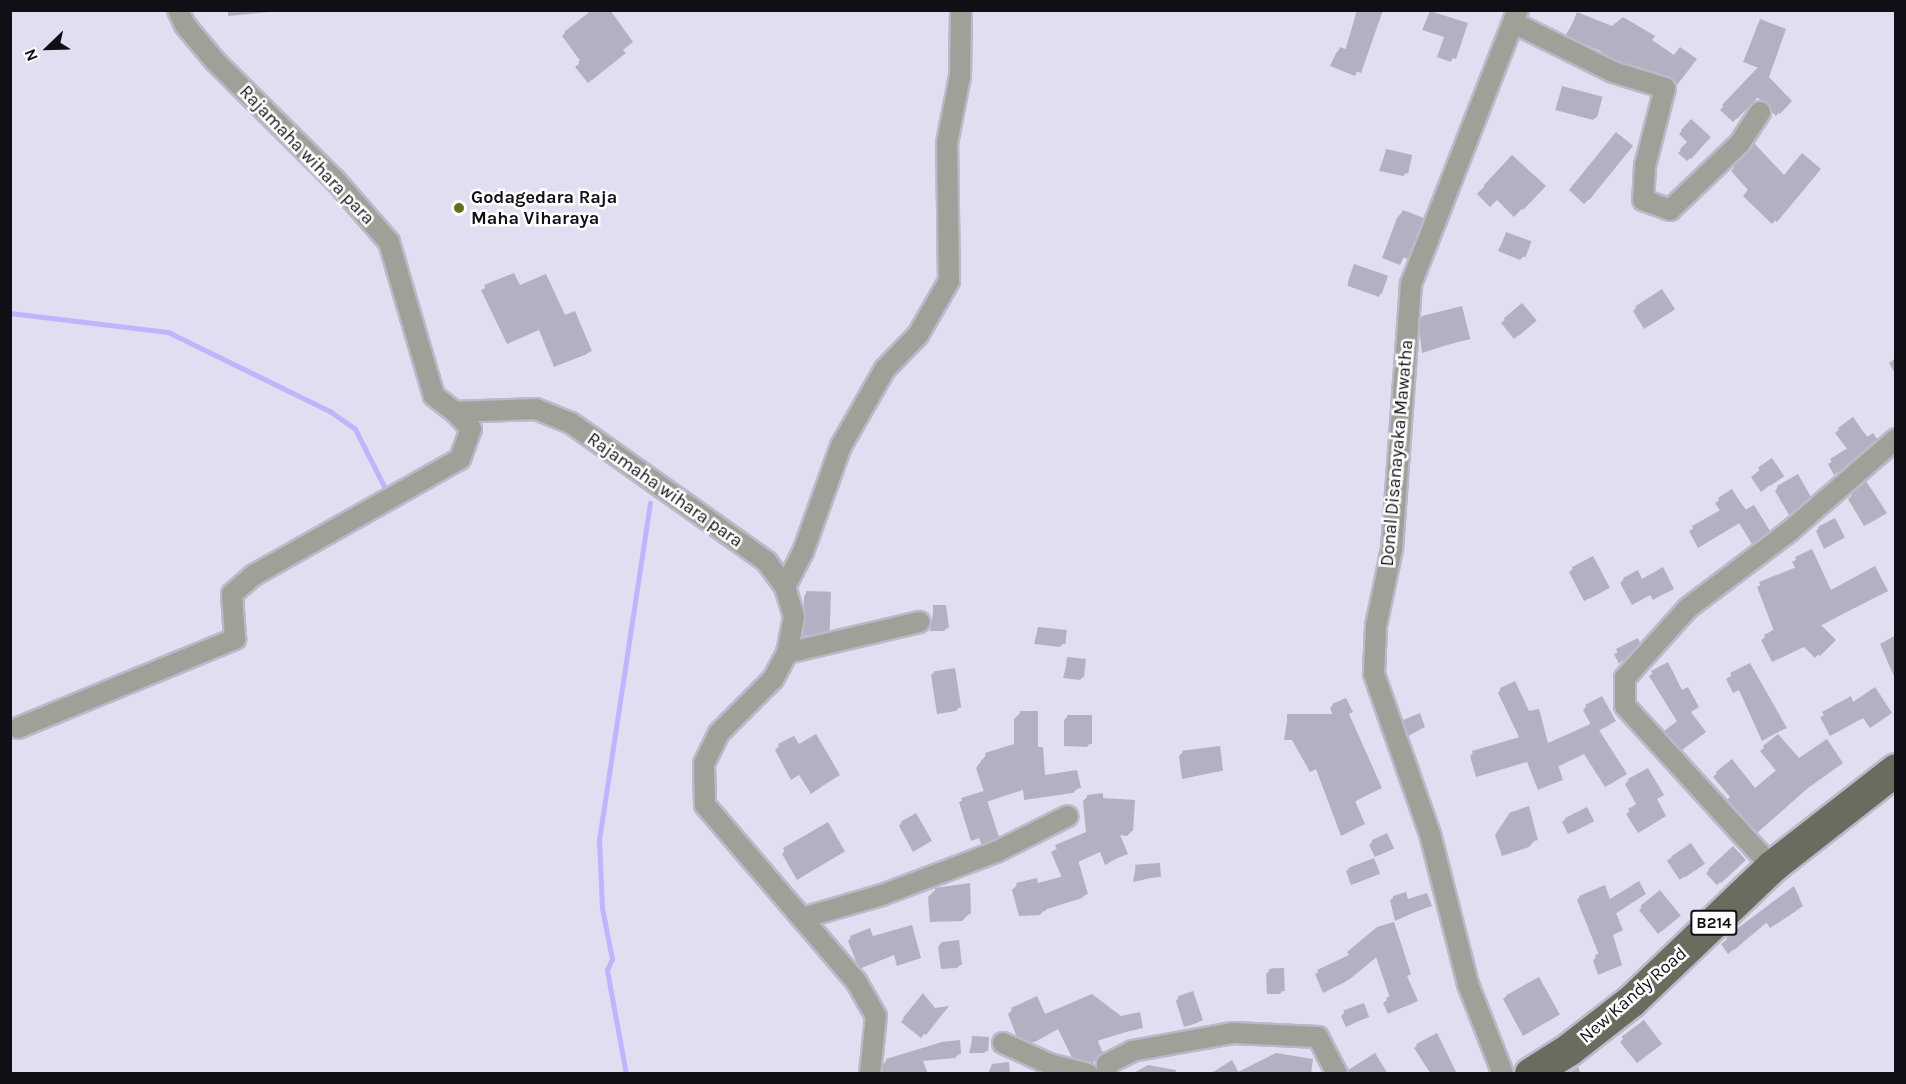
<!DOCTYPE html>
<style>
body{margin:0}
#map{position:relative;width:1906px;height:1084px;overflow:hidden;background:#e0def1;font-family:Karla,sans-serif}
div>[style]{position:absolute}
.shadow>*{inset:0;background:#0003;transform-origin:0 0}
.stream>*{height:5px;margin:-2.5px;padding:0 2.5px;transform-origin:2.5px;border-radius:2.5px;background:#c1b4fd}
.building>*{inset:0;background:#b2b0c2;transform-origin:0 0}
.roads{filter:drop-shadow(2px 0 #bbb9c9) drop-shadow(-2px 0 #bbb9c9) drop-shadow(0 2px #bbb9c9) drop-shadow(0 -2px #bbb9c9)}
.minor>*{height:20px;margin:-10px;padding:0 10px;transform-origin:10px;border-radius:10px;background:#9fa199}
.primary>*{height:32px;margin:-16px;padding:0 16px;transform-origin:16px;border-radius:16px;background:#696c5e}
.dots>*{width:16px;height:16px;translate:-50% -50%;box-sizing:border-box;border:3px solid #fff;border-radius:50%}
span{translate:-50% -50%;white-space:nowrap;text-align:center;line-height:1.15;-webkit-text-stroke:5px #fff;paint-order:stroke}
.shield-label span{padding:2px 4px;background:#fff;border:2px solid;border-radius:4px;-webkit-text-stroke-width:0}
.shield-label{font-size:16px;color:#100f15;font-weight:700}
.street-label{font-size:18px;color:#100f15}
.poi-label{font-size:18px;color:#100f15;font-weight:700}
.left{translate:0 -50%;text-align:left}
.frame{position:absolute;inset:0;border:12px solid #100f15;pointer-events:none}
.north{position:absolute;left:18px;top:18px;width:60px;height:60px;-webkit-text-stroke:4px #fff;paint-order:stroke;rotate:247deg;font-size:16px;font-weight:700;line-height:24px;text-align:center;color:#100f15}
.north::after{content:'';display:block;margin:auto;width:21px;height:27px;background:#100f15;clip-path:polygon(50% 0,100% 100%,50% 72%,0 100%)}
</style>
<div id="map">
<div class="shadow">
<div style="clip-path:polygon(228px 10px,290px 10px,228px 16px)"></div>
<div style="clip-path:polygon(1357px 10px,1383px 10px,1355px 76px,1330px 66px,1336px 53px,1340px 49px,1345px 51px)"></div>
<div style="clip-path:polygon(1430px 13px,1466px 24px,1451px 62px,1437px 57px,1444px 37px,1422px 30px)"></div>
<div style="clip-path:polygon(1578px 14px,1650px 41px,1676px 84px,1670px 90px,1636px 65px,1629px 72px,1598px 57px,1601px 51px,1565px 36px)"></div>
<div style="clip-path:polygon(1760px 21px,1767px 77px,1790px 101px,1776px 116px,1757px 97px,1733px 122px,1720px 110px,1759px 68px,1743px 62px)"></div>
<div style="clip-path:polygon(565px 33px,621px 50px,620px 56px,588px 83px,575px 67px,581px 62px,562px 36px)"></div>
<div style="clip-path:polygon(1563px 88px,1597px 116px,1593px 120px,1555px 110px)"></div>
<div style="clip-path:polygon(1691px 121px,1709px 137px,1687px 161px,1678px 153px,1688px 143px,1679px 134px)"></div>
<div style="clip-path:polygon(1613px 137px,1587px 201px,1584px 204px,1569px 190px)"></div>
<div style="clip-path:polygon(1754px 145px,1783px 177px,1819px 170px,1772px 224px,1743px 196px,1748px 190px,1731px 171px)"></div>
<div style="clip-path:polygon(1386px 151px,1406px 173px,1403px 176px,1379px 171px)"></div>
<div style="clip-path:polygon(1512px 157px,1544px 186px,1514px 217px,1497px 200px,1490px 207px,1477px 194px)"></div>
<div style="clip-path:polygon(1403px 211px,1422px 219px,1400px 265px,1382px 258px,1397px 218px)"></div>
<div style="clip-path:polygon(1506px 234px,1524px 256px,1520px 260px,1498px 251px)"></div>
<div style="left:1354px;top:266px;width:34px;height:21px;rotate:19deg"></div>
<div style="clip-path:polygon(513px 275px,519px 287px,564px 317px,590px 350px,587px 354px,554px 367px,539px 330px,507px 344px,481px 290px)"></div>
<div style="clip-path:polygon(1522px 305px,1532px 324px,1514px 339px,1501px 323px)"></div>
<div style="clip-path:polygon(1636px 308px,1670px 312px,1644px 329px,1633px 311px)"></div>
<div style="clip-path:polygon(1421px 318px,1469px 338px,1422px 353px,1418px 321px)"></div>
<div style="clip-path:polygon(1896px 358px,1896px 375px,1889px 363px)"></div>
<div style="clip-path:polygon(1852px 419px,1872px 442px,1834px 475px,1828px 464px,1848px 450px,1835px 433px)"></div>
<div style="clip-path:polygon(1772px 460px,1782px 476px,1761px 492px,1751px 477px)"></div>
<div style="clip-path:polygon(1865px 483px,1881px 516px,1864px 526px,1848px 499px)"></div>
<div style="clip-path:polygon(1778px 487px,1809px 497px,1789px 515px,1775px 491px)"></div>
<div style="clip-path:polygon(1732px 491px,1764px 534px,1752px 544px,1739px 523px,1698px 548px,1689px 531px,1721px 512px,1715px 503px)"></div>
<div style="clip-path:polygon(1819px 528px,1843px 538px,1824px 549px,1816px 531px)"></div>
<div style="clip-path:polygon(1811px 551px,1830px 592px,1887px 590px,1820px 626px,1833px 640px,1815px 658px,1804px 647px,1772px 662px,1761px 640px,1774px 631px,1757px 587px,1796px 569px,1792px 562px)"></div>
<div style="clip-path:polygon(1573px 569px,1608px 588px,1584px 601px,1569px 572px)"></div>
<div style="clip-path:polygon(1624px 579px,1642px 581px,1672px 588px,1653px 600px,1650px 595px,1632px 605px,1620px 583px)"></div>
<div style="clip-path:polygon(807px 593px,828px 630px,825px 633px,803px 636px,804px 596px)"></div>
<div style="clip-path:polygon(934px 607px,948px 627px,944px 631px,930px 631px)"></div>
<div style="clip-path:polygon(1038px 628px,1064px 643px,1060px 647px,1034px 644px)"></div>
<div style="clip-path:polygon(1896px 635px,1896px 681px,1880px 644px)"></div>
<div style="clip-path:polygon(1638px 643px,1619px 664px,1614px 654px)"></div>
<div style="clip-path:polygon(1068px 659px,1084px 676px,1080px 680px,1063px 678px)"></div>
<div style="clip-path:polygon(1667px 664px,1700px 736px,1677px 752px,1661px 735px,1678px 723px,1649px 676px)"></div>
<div style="clip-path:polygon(1749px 665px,1785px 728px,1762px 741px,1739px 690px,1733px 693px,1726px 679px)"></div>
<div style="clip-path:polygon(934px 672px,959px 707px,956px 711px,937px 714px,931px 675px)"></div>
<div style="clip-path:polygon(1501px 689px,1528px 713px,1547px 745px,1591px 725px,1583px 710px,1586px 707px,1611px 724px,1598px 731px,1625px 774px,1605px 787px,1584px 754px,1557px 767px,1561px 780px,1538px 790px,1527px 762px,1476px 777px,1470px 756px,1473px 753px,1520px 739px,1498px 693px)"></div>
<div style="clip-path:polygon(1853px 704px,1887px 716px,1870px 728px,1863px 718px,1830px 736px,1820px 717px)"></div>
<div style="clip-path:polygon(1333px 705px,1348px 714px,1380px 788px,1354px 802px,1364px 824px,1341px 836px,1316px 769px,1310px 772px,1292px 740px,1284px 740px,1288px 715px,1333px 715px,1330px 708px)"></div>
<div style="clip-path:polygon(1020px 713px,1037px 748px,1044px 777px,1079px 787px,1073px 793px,1024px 800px,1023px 790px,986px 802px,997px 837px,982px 846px,979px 838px,971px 841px,959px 802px,984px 792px,976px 768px,986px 755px,1014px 745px,1014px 719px)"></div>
<div style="clip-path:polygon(1067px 717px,1090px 743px,1087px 747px,1064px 746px,1064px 720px)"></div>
<div style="clip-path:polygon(1404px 722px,1424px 727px,1400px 741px,1396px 729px)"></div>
<div style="clip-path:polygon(1778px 736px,1798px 760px,1841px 763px,1801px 792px,1752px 836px,1724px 805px,1731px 798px,1713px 777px,1717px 773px,1755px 790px,1777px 772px,1760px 751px)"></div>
<div style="clip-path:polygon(779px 746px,838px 775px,811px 794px,799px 775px,791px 780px,775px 750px)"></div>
<div style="clip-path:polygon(1183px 752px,1221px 771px,1182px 779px,1179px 756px)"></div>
<div style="clip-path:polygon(1629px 780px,1655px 800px,1661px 819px,1638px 833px,1626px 814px,1637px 806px,1625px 784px)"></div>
<div style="clip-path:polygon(1088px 796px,1102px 800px,1132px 831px,1127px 836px,1119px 835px,1126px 853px,1105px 865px,1100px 852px,1078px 862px,1087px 893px,1082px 898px,1044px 910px,1040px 915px,1019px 916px,1012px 890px,1017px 885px,1037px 885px,1062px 878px,1051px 852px,1086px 833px,1083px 801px)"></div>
<div style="clip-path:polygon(1509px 814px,1536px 839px,1529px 847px,1502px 856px,1495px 835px)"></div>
<div style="clip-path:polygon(1566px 819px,1592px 821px,1568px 834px,1562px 822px)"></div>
<div style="clip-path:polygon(902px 822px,930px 841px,913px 852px,899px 826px)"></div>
<div style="clip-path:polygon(1373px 841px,1392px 848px,1375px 857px,1369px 845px)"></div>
<div style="left:1690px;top:845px;width:23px;height:28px;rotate:56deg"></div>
<div style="left:1733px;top:848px;width:16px;height:37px;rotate:47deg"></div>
<div style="clip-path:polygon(785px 850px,840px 854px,797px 880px,782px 854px)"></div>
<div style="clip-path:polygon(1136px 867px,1160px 876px,1133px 882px)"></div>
<div style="clip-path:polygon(1350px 868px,1378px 874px,1351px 885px,1346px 871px)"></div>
<div style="clip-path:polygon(1794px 888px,1798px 894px,1796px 911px,1770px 928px,1766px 922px,1728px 954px,1721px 944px)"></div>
<div style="clip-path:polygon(936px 889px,970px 913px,962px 921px,930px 922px,928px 897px)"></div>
<div style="clip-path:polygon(1644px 894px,1615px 914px,1621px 930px,1611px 936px,1621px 965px,1598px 975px,1593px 960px,1599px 955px,1577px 900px,1580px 897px,1609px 901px)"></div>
<div style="clip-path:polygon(1394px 897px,1407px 901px,1430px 905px,1395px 921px,1390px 900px)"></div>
<div style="clip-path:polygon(1642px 907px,1675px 919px,1658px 934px,1639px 910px)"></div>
<div style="clip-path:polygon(1378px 928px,1409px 974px,1406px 978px,1416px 1000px,1388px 1014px,1383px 1003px,1390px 998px,1376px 957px,1345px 982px,1323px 993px,1315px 974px,1346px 958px)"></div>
<div style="clip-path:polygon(851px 937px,872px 938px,920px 958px,897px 966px,894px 955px,859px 969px,848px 941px)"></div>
<div style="clip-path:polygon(941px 943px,961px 964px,957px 968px,941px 969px,938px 947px)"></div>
<div style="clip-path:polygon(1270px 970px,1283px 990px,1280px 994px,1267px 994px,1266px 974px)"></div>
<div style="clip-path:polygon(1507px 996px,1558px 1015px,1523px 1036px,1503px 999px)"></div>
<div style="clip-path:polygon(1179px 997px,1201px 1019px,1197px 1023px,1184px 1027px,1176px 1001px)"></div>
<div style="clip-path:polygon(920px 998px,935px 1010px,945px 1008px,921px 1038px,901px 1022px)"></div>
<div style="clip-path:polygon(1012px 1010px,1044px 1016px,1121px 1018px,1141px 1027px,1097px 1041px,1101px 1053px,1089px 1068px,1075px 1064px,1058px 1029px,1035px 1042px,1019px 1043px,1008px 1014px)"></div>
<div style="clip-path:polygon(1345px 1012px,1367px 1017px,1346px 1027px,1341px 1016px)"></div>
<div style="clip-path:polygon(973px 1038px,987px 1050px,984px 1053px,969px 1053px)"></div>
<div style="clip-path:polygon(1623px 1039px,1657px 1047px,1637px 1063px,1620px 1042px)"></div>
<div style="clip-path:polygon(942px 1043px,960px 1053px,955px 1058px,923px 1061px,928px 1074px,884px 1074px,881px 1066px,886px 1061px)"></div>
<div style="clip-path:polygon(1418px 1045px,1456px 1074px,1431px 1074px,1414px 1048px)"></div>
<div style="clip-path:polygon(1232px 1060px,1239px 1073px,1310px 1074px,1210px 1074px)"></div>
<div style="clip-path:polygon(1009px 1062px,1010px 1074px,988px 1074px,992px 1064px)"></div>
<div style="clip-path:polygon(1148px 1065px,1176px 1070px,1175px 1074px,1132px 1074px)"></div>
<div style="clip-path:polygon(1578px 1067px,1581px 1074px,1567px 1074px)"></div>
</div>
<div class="stream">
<div style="left:10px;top:313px;width:159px;rotate:6.9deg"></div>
<div style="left:168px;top:332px;width:182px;rotate:26.1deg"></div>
<div style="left:331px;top:412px;width:29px;rotate:35deg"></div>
<div style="left:355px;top:429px;width:73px;rotate:63.1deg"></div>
<div style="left:626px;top:1074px;width:106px;rotate:-100.4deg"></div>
<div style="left:607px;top:970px;width:12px;rotate:-66deg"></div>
<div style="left:612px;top:959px;width:52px;rotate:-101.1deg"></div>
<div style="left:602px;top:908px;width:68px;rotate:-92.5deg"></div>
<div style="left:599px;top:840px;width:341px;rotate:-81.4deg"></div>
</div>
<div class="building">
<div style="clip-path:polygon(592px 10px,610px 10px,633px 42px,623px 50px,626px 53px,592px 80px,578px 62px,584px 58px,564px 32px)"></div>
<div style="clip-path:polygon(1362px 10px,1383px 10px,1361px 73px,1334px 62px,1340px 47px,1348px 50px)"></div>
<div style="clip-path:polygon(1430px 11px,1468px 23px,1456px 59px,1440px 54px,1446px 33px,1424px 26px)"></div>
<div style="clip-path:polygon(1577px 12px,1612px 26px,1623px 17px,1655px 36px,1652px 40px,1674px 55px,1680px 47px,1697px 59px,1677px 85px,1641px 59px,1636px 67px,1621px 62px,1602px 51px,1606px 45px,1570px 30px)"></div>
<div style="clip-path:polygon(1760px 19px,1786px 29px,1769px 77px,1792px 101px,1780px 114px,1761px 94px,1737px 119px,1722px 105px,1761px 64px,1745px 58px)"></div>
<div style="left:1562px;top:86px;width:42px;height:21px;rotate:15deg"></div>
<div style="clip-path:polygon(1691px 119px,1711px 137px,1691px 159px,1680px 149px,1690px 139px,1681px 130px)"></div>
<div style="left:1616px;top:132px;width:22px;height:70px;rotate:39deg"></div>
<div style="clip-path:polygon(1754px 143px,1784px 175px,1802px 153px,1821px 169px,1777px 222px,1746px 192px,1751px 186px,1733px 166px)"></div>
<div style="left:1386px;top:149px;width:27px;height:19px;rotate:13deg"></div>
<div style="clip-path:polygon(1512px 155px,1546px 186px,1523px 210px,1506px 194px,1499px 201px,1484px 185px)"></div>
<div style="left:1403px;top:210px;width:22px;height:44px;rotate:21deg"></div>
<div style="left:1506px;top:232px;width:27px;height:17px;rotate:20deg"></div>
<div style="left:1354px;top:264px;width:36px;height:19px;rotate:19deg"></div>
<div style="clip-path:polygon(514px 273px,520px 285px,546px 274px,565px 315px,575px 311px,592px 351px,558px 365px,542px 327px,511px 342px,484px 285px)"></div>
<div style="left:1662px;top:289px;width:24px;height:32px;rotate:57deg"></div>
<div style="left:1522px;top:303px;width:23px;height:24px;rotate:50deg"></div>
<div style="left:1462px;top:306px;width:34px;height:42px;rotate:76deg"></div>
<div style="clip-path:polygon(1853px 417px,1867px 437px,1873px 433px,1877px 439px,1838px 473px,1830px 459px,1851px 446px,1838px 428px)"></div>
<div style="left:1772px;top:458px;width:22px;height:17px;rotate:56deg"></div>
<div style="clip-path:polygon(1798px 474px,1811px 497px,1793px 513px,1777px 486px)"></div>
<div style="clip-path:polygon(1866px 481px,1887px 513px,1868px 524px,1851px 494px)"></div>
<div style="clip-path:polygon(1732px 489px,1745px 510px,1754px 505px,1770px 531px,1756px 542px,1743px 521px,1702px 545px,1692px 526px,1724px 508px,1718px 498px)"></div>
<div style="left:1835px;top:518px;width:22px;height:19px;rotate:63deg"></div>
<div style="clip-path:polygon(1812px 549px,1831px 590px,1875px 566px,1888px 591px,1821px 625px,1836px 640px,1820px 656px,1808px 644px,1776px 660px,1764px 635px,1777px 628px,1759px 582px,1799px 566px,1795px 557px)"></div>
<div style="left:1593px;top:556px;width:36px;height:24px;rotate:62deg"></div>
<div style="clip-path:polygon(1663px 567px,1674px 589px,1656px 598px,1654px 593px,1635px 602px,1623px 578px,1638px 570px,1642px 579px)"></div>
<div style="left:806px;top:591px;width:25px;height:42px;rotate:2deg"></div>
<div style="clip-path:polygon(933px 605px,946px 605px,949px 628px,933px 628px)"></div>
<div style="left:1038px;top:627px;width:29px;height:14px;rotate:6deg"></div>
<div style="clip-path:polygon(1638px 638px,1640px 643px,1623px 663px,1616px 649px)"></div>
<div style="left:1067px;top:657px;width:19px;height:18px;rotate:6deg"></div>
<div style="clip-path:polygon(1668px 662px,1682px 690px,1688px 687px,1699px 707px,1691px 712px,1706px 732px,1682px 750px,1664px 731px,1688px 713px,1680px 718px,1651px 671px)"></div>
<div style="clip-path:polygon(1750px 663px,1787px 728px,1767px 737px,1745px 686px,1739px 689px,1730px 673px)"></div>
<div style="left:955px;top:668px;width:40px;height:21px;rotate:81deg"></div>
<div style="clip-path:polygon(1515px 681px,1529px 711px,1539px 709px,1548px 743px,1595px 722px,1585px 705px,1602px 696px,1616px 721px,1599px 730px,1627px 774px,1609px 785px,1588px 752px,1558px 765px,1563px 780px,1541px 788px,1530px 759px,1479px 774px,1472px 751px,1523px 736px,1500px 688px)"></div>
<div style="clip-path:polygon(1875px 687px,1892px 713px,1874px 725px,1867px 715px,1834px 733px,1822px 712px,1851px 696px,1853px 702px)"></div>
<div style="clip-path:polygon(1346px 698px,1353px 712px,1349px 714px,1382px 788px,1355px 801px,1365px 824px,1344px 834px,1319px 767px,1313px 770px,1296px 737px,1287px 737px,1287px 714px,1337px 714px,1332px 704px)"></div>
<div style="clip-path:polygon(1020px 711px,1038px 711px,1038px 747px,1043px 747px,1045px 775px,1077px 770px,1081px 788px,1030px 795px,1029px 785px,993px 797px,981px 760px,987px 758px,985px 753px,1020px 742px)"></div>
<div style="clip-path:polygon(1420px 713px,1425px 727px,1408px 735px,1403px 720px)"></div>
<div style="left:1067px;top:715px;width:25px;height:29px"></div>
<div style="clip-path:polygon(816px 734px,840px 775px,816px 790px,804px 772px,797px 776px,778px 744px,794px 736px,799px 744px)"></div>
<div style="clip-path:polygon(1778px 734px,1799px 758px,1827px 739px,1843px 763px,1808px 788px,1757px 833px,1727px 800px,1734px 793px,1716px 772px,1732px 759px,1755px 788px,1780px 767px,1763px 746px)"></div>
<div style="left:1220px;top:746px;width:25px;height:38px;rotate:83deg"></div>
<div style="clip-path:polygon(1648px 768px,1664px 795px,1657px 799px,1666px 816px,1641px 831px,1628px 809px,1640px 802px,1628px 779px)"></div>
<div style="clip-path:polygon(984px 791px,999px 837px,985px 843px,982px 836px,974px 838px,961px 798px)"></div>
<div style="clip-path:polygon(1103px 793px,1103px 798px,1135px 800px,1133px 831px,1118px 830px,1128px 854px,1110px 861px,1106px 848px,1078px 860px,1088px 894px,1045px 907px,1046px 911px,1023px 912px,1016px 883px,1037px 878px,1038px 883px,1068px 875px,1055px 845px,1091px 830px,1087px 795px)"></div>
<div style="clip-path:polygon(1529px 806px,1538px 840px,1509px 849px,1502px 826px,1512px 823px,1509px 813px)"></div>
<div style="left:1587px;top:807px;width:16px;height:25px;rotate:63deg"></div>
<div style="left:916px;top:813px;width:32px;height:17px;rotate:60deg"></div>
<div style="left:828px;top:822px;width:34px;height:52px;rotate:60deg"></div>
<div style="left:1387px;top:833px;width:17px;height:17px;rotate:65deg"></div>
<div style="left:1691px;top:843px;width:25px;height:24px;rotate:56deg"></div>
<div style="left:1733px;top:846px;width:19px;height:34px;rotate:47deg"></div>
<div style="left:1374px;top:858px;width:17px;height:27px;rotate:69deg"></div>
<div style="left:1160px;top:863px;width:14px;height:25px;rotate:86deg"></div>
<div style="clip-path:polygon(1639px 881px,1646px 894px,1616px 913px,1623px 930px,1613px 935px,1622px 965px,1602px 973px,1595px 955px,1603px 952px,1579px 896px,1605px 885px,1610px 899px)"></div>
<div style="clip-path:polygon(970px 883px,971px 914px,937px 915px,935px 888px)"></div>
<div style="clip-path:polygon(1794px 886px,1803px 906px,1776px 924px,1772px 918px,1734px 950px,1726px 937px)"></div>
<div style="left:1660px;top:890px;width:33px;height:25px;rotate:51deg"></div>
<div style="clip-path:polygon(1406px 892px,1408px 899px,1427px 893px,1432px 906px,1398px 918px,1393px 896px)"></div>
<div style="clip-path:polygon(1394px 922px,1411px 974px,1407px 976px,1418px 1001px,1392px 1012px,1386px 998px,1393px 995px,1379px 955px,1350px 979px,1327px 990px,1317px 970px,1349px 955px,1347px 952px,1377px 927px)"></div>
<div style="clip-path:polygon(912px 925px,921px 958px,901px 964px,898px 953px,862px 966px,850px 936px,870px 928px,873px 936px)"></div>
<div style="left:959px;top:940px;width:25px;height:18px;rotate:83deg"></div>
<div style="left:1284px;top:968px;width:23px;height:15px;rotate:88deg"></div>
<div style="left:1539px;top:977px;width:43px;height:38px;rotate:61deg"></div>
<div style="left:1193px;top:991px;width:31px;height:16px;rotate:71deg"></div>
<div style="clip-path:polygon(923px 993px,935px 1008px,949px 1006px,926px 1035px,903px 1018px)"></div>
<div style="clip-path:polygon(1092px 994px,1121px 1016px,1140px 1012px,1143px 1028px,1097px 1039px,1103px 1053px,1087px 1061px,1080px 1059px,1062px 1025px,1041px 1038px,1023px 1039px,1011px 1008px,1037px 996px,1045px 1014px)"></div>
<div style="left:1364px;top:1003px;width:15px;height:22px;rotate:70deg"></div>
<div style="left:1644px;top:1020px;width:30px;height:28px;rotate:53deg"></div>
<div style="clip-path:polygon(1437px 1033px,1457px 1074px,1432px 1074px,1416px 1044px)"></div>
<div style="left:972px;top:1036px;width:17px;height:14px;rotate:3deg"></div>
<div style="clip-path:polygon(960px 1040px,961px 1054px,932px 1056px,905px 1067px,907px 1074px,890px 1074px,886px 1059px,942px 1042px)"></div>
<div style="clip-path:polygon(1276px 1053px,1313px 1059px,1311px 1074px,1234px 1074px)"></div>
<div style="clip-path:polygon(1375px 1053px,1388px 1074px,1349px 1074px,1348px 1070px)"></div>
</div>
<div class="roads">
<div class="minor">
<div style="left:178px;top:10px;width:17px;rotate:65deg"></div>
<div style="left:185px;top:25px;width:47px;rotate:50.2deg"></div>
<div style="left:215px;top:61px;width:169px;rotate:44.8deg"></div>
<div style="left:335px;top:180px;width:82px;rotate:48.9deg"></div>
<div style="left:389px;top:242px;width:160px;rotate:73.7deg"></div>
<div style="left:434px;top:396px;width:26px;rotate:37deg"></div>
<div style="left:455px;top:412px;width:81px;rotate:-2.1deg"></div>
<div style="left:536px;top:409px;width:38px;rotate:22deg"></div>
<div style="left:571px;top:423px;width:240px;rotate:35.3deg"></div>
<div style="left:767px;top:562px;width:31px;rotate:54deg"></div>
<div style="left:785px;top:587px;width:31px;rotate:73deg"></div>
<div style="left:794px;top:617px;width:37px;rotate:101deg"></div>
<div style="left:787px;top:653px;width:30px;rotate:118deg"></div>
<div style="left:773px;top:679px;width:76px;rotate:135deg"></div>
<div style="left:719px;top:733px;width:34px;rotate:116deg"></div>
<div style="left:704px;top:764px;width:41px;rotate:88.6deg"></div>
<div style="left:705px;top:805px;width:232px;rotate:49.4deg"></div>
<div style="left:856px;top:981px;width:40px;rotate:60.3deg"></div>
<div style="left:876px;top:1016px;width:58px;rotate:95.9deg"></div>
<div style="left:1514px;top:23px;width:110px;rotate:26.3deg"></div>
<div style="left:1613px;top:72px;width:54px;rotate:17.1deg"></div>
<div style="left:1665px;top:88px;width:81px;rotate:104.4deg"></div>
<div style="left:1645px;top:166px;width:34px;rotate:93deg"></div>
<div style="left:1643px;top:200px;width:29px;rotate:20deg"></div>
<div style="left:1670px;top:210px;width:97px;rotate:-43.7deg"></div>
<div style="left:1740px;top:143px;width:37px;rotate:-57deg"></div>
<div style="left:785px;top:587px;width:39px;rotate:-63deg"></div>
<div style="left:803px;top:552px;width:113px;rotate:-70.3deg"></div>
<div style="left:841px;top:446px;width:89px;rotate:-60.3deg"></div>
<div style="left:885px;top:369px;width:47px;rotate:-45.9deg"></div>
<div style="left:918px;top:335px;width:62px;rotate:-60.1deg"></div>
<div style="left:949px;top:281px;width:138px;rotate:-90.8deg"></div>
<div style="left:947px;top:143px;width:68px;rotate:-79deg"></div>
<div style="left:960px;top:76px;width:66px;rotate:-89.1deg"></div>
<div style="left:787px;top:653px;width:136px;rotate:-13.2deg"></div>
<div style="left:18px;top:728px;width:235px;rotate:-22.3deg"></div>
<div style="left:235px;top:639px;width:45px;rotate:-93.8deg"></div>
<div style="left:232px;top:594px;width:29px;rotate:-41deg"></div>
<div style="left:254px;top:575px;width:236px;rotate:-29.4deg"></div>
<div style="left:460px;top:459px;width:32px;rotate:-70deg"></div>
<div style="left:471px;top:429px;width:23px;rotate:-133deg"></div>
<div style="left:1772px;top:867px;width:218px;rotate:-132.4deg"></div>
<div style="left:1625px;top:706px;width:28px;rotate:-90deg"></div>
<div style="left:1625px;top:678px;width:94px;rotate:-48deg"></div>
<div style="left:1688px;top:608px;width:129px;rotate:-37.1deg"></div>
<div style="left:1791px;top:530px;width:139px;rotate:-40.9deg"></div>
<div style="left:802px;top:918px;width:83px;rotate:-16deg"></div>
<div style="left:882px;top:895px;width:122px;rotate:-20.7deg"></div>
<div style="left:996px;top:852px;width:80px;rotate:-26.6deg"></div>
<div style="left:1003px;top:1043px;width:51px;rotate:24.5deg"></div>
<div style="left:1049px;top:1064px;width:40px;rotate:14.4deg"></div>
<div style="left:1107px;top:1074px;width:10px;rotate:-90deg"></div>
<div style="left:1107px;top:1064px;width:28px;rotate:-27deg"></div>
<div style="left:1132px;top:1051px;width:103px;rotate:-10.1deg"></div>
<div style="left:1233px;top:1033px;width:85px;rotate:2.7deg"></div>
<div style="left:1318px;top:1037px;width:42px;rotate:62.8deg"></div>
<div style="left:1503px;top:1074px;width:97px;rotate:-111.3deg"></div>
<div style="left:1468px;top:984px;width:155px;rotate:-104.2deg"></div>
<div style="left:1430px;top:834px;width:170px;rotate:-109.3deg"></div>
<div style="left:1374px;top:674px;width:48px;rotate:-87.6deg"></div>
<div style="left:1376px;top:626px;width:79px;rotate:-78.3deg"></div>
<div style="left:1392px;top:549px;width:266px;rotate:-85.9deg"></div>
<div style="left:1411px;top:284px;width:294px;rotate:-68.7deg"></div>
</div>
<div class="primary">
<div style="left:1531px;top:1074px;width:45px;rotate:-32.3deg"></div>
<div style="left:1569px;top:1050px;width:80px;rotate:-37.9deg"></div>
<div style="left:1632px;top:1001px;width:194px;rotate:-43.7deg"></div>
<div style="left:1772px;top:867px;width:157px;rotate:-38deg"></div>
</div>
</div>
<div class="dots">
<div style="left:459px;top:208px;background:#61701c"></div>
</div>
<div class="shield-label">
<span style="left:1714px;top:923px">B214</span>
</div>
<div class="street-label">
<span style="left:307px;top:155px;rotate:46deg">Rajamaha wihara para</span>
<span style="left:1397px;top:453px;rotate:-85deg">Donal Disanayaka Mawatha</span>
<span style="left:665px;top:490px;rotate:35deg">Rajamaha wihara para</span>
<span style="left:1633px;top:995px;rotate:-41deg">New Kandy Road</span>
</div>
<div class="poi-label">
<span class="left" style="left:471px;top:208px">Godagedara Raja<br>Maha Viharaya</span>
</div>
<div class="frame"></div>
<div class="north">N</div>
</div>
